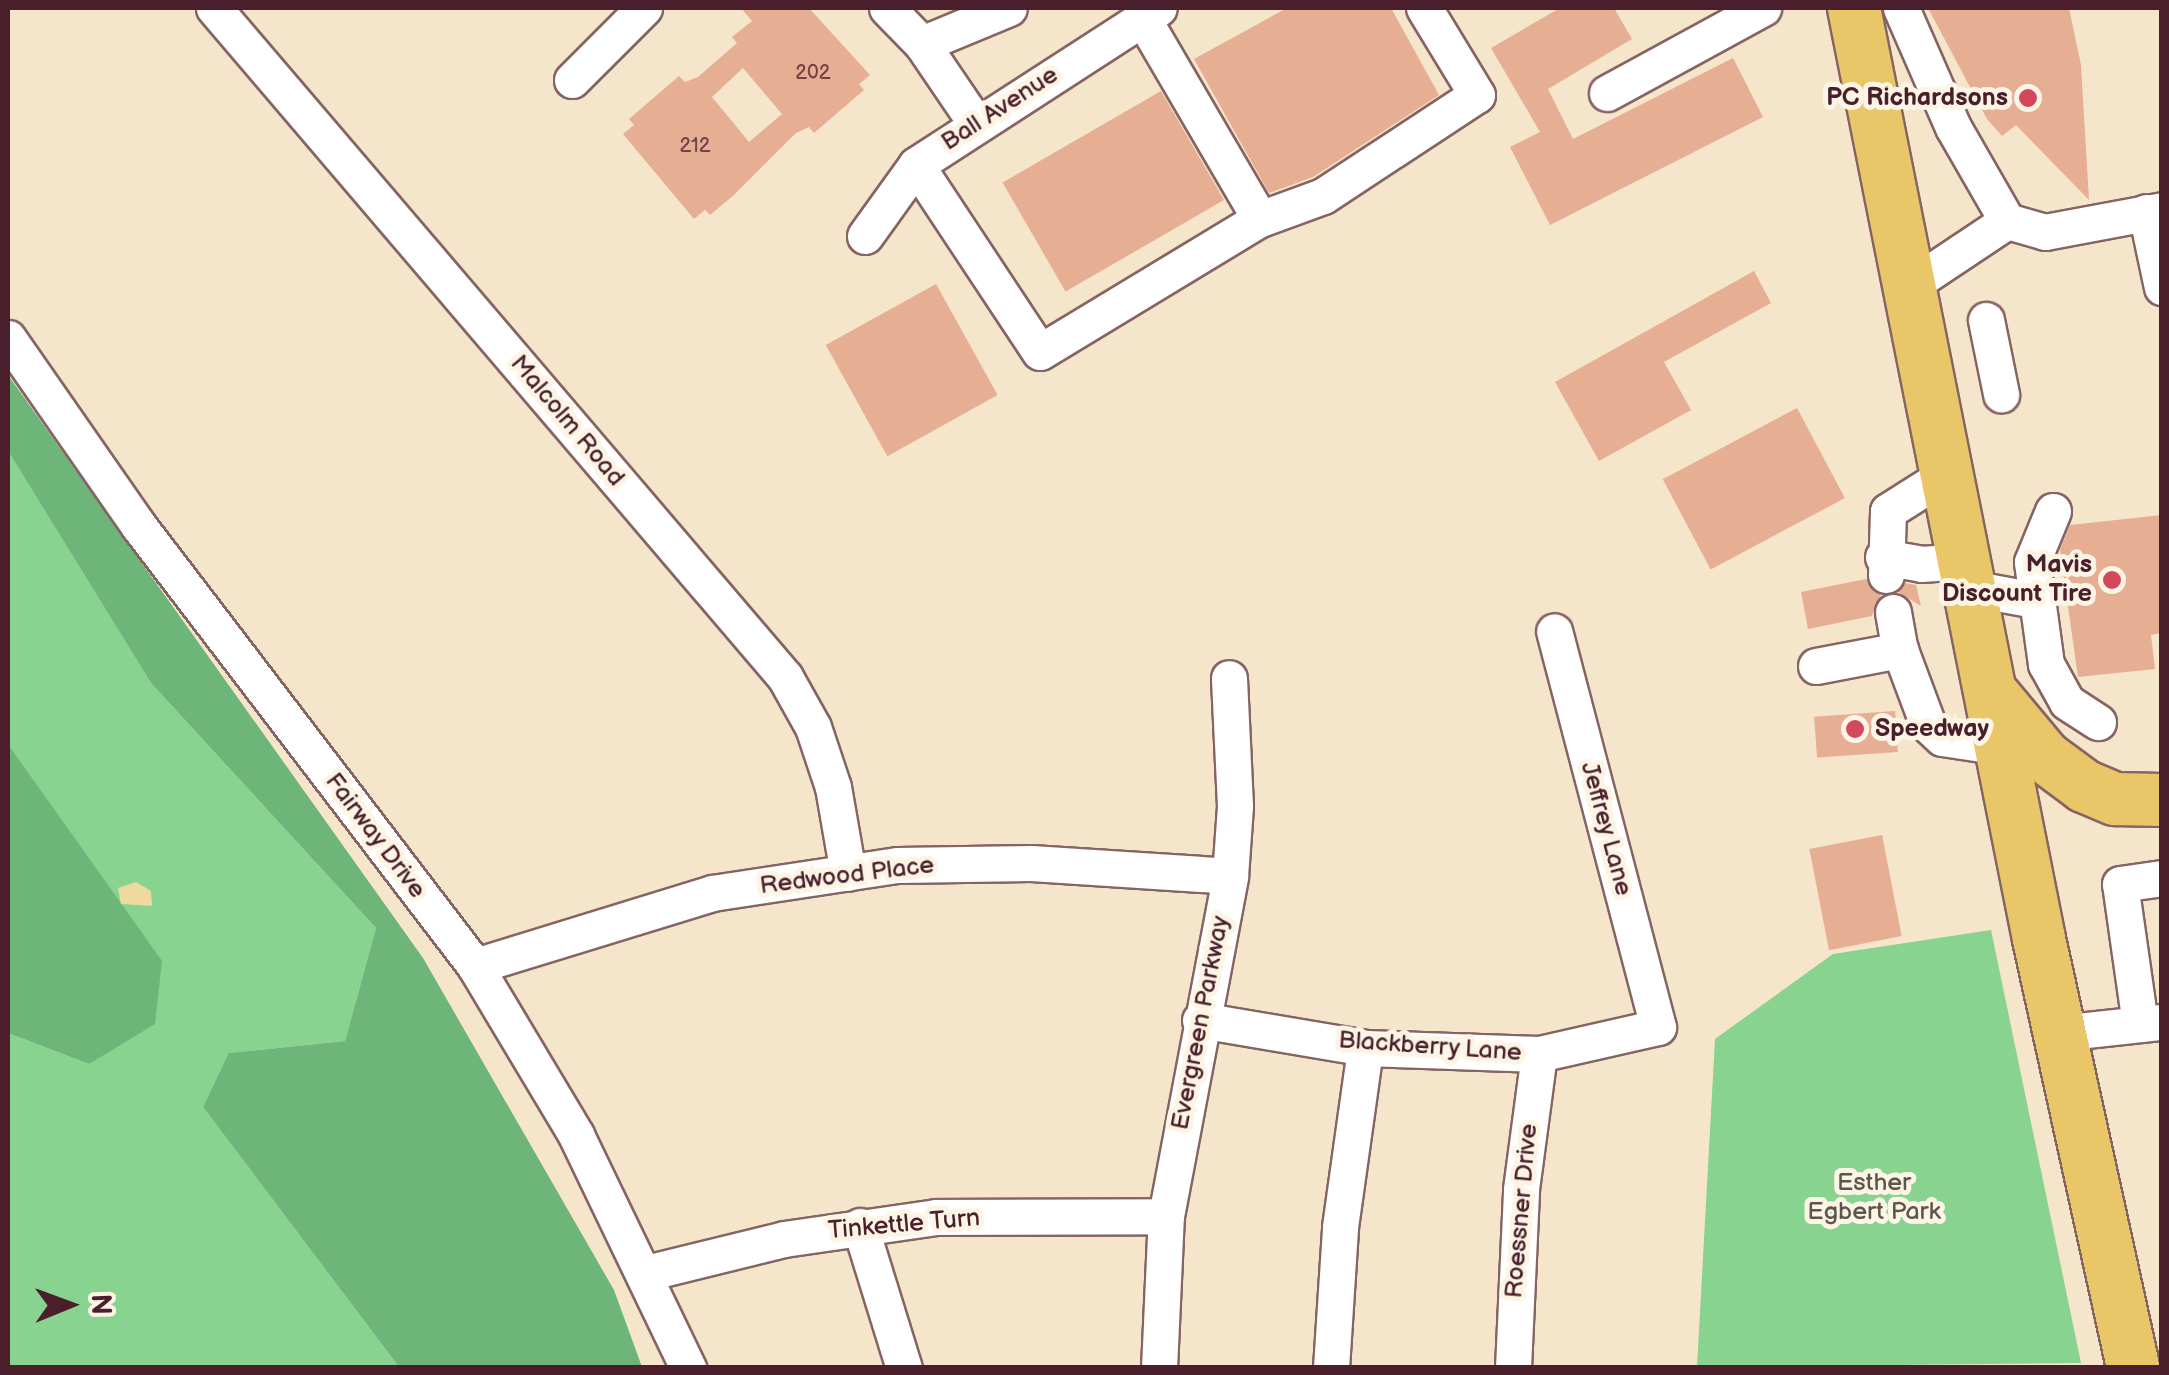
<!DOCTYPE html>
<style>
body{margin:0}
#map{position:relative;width:2169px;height:1375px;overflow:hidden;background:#f5e5ca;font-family:"Balsamiq Sans",sans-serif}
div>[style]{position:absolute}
.green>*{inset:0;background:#88d390}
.forest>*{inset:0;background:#6eb57a}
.sand>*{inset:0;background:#eeda9e}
.building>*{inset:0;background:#e6ae93;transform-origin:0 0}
.roads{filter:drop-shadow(2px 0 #866463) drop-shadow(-2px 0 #866463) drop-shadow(0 2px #866463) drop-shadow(0 -2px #866463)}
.minor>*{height:35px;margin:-17.5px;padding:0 17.5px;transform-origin:17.5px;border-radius:17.5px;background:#fff}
.highway>*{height:52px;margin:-26px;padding:0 26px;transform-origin:26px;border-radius:26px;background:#e9c769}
.dots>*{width:28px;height:28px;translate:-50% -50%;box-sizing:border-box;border:5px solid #fcf5e5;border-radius:50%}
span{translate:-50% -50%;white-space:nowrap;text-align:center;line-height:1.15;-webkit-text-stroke:10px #fcf5e5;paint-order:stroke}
.number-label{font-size:20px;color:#714345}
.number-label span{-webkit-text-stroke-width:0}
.poi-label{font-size:25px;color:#4a1f2b;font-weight:700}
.right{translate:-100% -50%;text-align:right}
.left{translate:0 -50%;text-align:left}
.street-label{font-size:25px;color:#4a1f2b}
.park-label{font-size:25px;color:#5d5549}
.frame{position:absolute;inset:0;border:10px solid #4a1f2b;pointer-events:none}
.north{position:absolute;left:20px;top:1255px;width:100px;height:100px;-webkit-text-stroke:8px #fcf5e5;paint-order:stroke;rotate:89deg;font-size:28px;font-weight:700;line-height:40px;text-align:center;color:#4a1f2b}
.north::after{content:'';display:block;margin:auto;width:35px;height:45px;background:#4a1f2b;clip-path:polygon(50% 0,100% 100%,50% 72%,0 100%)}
</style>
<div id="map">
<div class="green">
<div style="clip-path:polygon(8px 451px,151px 683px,376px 928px,345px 1041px,230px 1053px,203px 1107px,399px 1367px,8px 1367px,8px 1033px,89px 1064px,161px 961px,8px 744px)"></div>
<div style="clip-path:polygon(1991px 930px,2081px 1363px,1697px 1367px,1715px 1039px,1833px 954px)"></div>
</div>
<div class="forest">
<div style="clip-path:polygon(8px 375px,423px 958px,614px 1290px,642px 1367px,399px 1367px,203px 1107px,229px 1053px,345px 1041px,376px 928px,151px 683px,8px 451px)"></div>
<div style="clip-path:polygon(8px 744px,162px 961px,155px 1024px,89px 1064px,8px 1033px)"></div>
</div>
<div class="sand">
<div style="clip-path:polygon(136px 882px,151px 891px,152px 906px,121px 904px,118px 888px)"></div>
</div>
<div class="building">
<div style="clip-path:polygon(evenodd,741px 8px,809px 8px,870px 75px,859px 84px,864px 90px,814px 133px,809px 127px,796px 133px,734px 195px,710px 215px,705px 210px,694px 219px,623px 134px,634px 125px,629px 119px,679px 76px,685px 82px,698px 77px,737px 43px,732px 37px,752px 21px,741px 8px,743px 68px,782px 114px,749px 142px,712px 97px,743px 68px)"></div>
<div style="clip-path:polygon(1287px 8px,1391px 8px,1439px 95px,1313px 177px,1269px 193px,1194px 59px)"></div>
<div style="clip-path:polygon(1560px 8px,1614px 8px,1632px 39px,1548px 89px,1573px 139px,1733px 58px,1763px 117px,1550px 225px,1510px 147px,1540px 132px,1491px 48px)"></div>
<div style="clip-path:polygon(1928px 8px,2069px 8px,2081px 65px,2089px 200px,2016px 125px,2002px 136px,1987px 119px)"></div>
<div style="left:1161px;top:91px;width:126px;height:183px;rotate:60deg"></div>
<div style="clip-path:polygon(1754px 271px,1771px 303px,1664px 362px,1691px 410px,1599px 461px,1555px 382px)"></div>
<div style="left:936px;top:284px;width:127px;height:126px;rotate:61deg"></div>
<div style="left:1797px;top:408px;width:102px;height:152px;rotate:62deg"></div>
<div style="clip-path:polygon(2162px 515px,2162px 633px,2151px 635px,2155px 669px,2078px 677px,2060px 550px,2070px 525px)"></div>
<div style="clip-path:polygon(1866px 579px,1881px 595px,1872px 616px,1808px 629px,1801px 592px)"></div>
<div style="clip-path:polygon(1905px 583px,1916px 585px,1921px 606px,1898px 592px)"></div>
<div style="left:1895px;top:711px;width:41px;height:81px;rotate:86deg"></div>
<div style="left:1882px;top:835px;width:103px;height:74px;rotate:79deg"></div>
</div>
<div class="roads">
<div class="minor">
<div style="left:214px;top:8px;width:880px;rotate:49.52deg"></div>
<div style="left:785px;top:677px;width:57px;rotate:60.8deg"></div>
<div style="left:813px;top:727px;width:63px;rotate:71.6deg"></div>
<div style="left:833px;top:787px;width:87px;rotate:80.1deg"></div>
<div style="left:887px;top:8px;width:50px;rotate:45.8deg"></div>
<div style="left:922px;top:44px;width:94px;rotate:55.8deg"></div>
<div style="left:1901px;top:8px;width:130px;rotate:66.4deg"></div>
<div style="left:1953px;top:127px;width:108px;rotate:60.1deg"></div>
<div style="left:2007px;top:221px;width:40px;rotate:16deg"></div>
<div style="left:2045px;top:232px;width:119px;rotate:-10.6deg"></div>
<div style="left:922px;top:44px;width:94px;rotate:-22.5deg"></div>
<div style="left:572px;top:80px;width:102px;rotate:-45deg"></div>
<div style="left:1607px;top:93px;width:178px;rotate:-28.6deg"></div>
<div style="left:916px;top:165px;width:224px;rotate:56.5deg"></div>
<div style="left:1040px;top:352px;width:257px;rotate:-31.2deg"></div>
<div style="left:1260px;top:219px;width:232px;rotate:-120.3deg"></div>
<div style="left:2146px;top:212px;width:77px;rotate:78deg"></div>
<div style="left:1260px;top:219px;width:67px;rotate:-20.1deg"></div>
<div style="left:1323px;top:196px;width:184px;rotate:-33.3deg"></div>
<div style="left:1477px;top:95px;width:102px;rotate:-121.3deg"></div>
<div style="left:865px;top:236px;width:87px;rotate:-54.3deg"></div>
<div style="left:916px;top:165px;width:289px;rotate:-32.9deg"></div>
<div style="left:1911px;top:285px;width:115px;rotate:-33.7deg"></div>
<div style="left:1986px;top:320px;width:76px;rotate:78.5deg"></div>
<div style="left:8px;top:338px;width:228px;rotate:55.2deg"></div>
<div style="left:138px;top:525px;width:555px;rotate:52.61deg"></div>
<div style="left:475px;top:966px;width:197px;rotate:59.1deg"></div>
<div style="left:576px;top:1135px;width:259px;rotate:64.3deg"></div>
<div style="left:2053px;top:511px;width:55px;rotate:112.4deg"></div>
<div style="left:2032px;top:562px;width:103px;rotate:82.2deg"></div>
<div style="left:2046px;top:664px;width:43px;rotate:61.1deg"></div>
<div style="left:2067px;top:702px;width:37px;rotate:33deg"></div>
<div style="left:1883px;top:557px;width:39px;rotate:10deg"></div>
<div style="left:1921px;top:564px;width:44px;rotate:-3.9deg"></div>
<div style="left:1886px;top:575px;width:64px;rotate:-88.2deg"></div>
<div style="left:1888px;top:511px;width:71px;rotate:-32.3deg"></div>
<div style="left:1970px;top:588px;width:66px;rotate:10.5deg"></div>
<div style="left:1893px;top:612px;width:39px;rotate:80deg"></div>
<div style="left:1816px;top:666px;width:86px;rotate:-10.8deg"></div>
<div style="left:1900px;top:650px;width:80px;rotate:69.5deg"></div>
<div style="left:1928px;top:725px;width:19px;rotate:43deg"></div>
<div style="left:1942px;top:738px;width:60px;rotate:8.7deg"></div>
<div style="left:475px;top:966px;width:248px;rotate:-17.1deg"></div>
<div style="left:712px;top:893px;width:187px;rotate:-8.6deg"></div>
<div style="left:897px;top:865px;width:134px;rotate:-0.9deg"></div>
<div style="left:1031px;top:863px;width:199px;rotate:3.7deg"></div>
<div style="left:1200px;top:1020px;width:167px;rotate:9.6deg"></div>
<div style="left:1365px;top:1048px;width:174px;rotate:2deg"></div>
<div style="left:1539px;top:1054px;width:122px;rotate:-12.8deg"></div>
<div style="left:1658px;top:1027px;width:409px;rotate:-104.7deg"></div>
<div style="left:2140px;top:1024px;width:141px;rotate:-98.1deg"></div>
<div style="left:2120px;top:884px;width:42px;rotate:-8.1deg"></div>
<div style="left:2059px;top:1033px;width:103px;rotate:-6.2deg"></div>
<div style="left:860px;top:1226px;width:149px;rotate:72.8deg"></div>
<div style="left:646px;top:1273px;width:142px;rotate:-13.8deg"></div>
<div style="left:784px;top:1239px;width:154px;rotate:-8.2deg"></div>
<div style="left:936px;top:1217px;width:230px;rotate:-0.2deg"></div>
<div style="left:1159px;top:1368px;width:152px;rotate:-87.4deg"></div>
<div style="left:1166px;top:1216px;width:346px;rotate:-79.3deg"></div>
<div style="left:1230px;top:876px;width:70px;rotate:-85.9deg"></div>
<div style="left:1235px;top:806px;width:128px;rotate:-92.7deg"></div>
<div style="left:1331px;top:1368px;width:141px;rotate:-86.3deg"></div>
<div style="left:1340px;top:1227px;width:181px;rotate:-82deg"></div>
<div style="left:1513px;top:1368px;width:179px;rotate:-87.4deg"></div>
<div style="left:1521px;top:1189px;width:136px;rotate:-82.4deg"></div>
</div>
<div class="highway">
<div style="left:1854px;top:8px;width:949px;rotate:78.76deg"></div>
<div style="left:2039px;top:939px;width:439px;rotate:77.6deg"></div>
<div style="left:1994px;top:696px;width:80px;rotate:50.1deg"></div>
<div style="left:2045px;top:757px;width:49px;rotate:36.6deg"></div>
<div style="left:2084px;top:786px;width:34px;rotate:23deg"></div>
<div style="left:2115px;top:799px;width:47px;rotate:1.2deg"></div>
</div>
</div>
<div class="dots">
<div style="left:2028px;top:98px;background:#d1495b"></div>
<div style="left:2112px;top:580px;background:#d1495b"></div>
<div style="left:1855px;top:729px;background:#d1495b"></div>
</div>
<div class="number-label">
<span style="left:813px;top:73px">202</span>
<span style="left:695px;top:146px">212</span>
</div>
<div class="poi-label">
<span class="right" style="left:2008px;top:98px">PC Richardsons</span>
<span class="right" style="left:2092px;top:580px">Mavis<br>Discount Tire</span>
<span class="left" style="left:1875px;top:729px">Speedway</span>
</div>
<div class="street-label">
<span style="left:1000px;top:109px;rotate:-33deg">Ball Avenue</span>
<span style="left:567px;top:421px;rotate:50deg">Malcolm Road</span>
<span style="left:1606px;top:829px;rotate:75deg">Jeffrey Lane</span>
<span style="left:375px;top:836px;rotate:53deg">Fairway Drive</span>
<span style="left:847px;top:876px;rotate:-7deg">Redwood Place</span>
<span style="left:1201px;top:1023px;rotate:-79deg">Evergreen Parkway</span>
<span style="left:1430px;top:1047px;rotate:4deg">Blackberry Lane</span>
<span style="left:1522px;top:1211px;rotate:-85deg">Roessner Drive</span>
<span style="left:904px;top:1225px;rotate:-5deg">Tinkettle Turn</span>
</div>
<div class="park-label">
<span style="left:1874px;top:1198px">Esther<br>Egbert Park</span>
</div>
<div class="frame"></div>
<div class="north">N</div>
</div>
